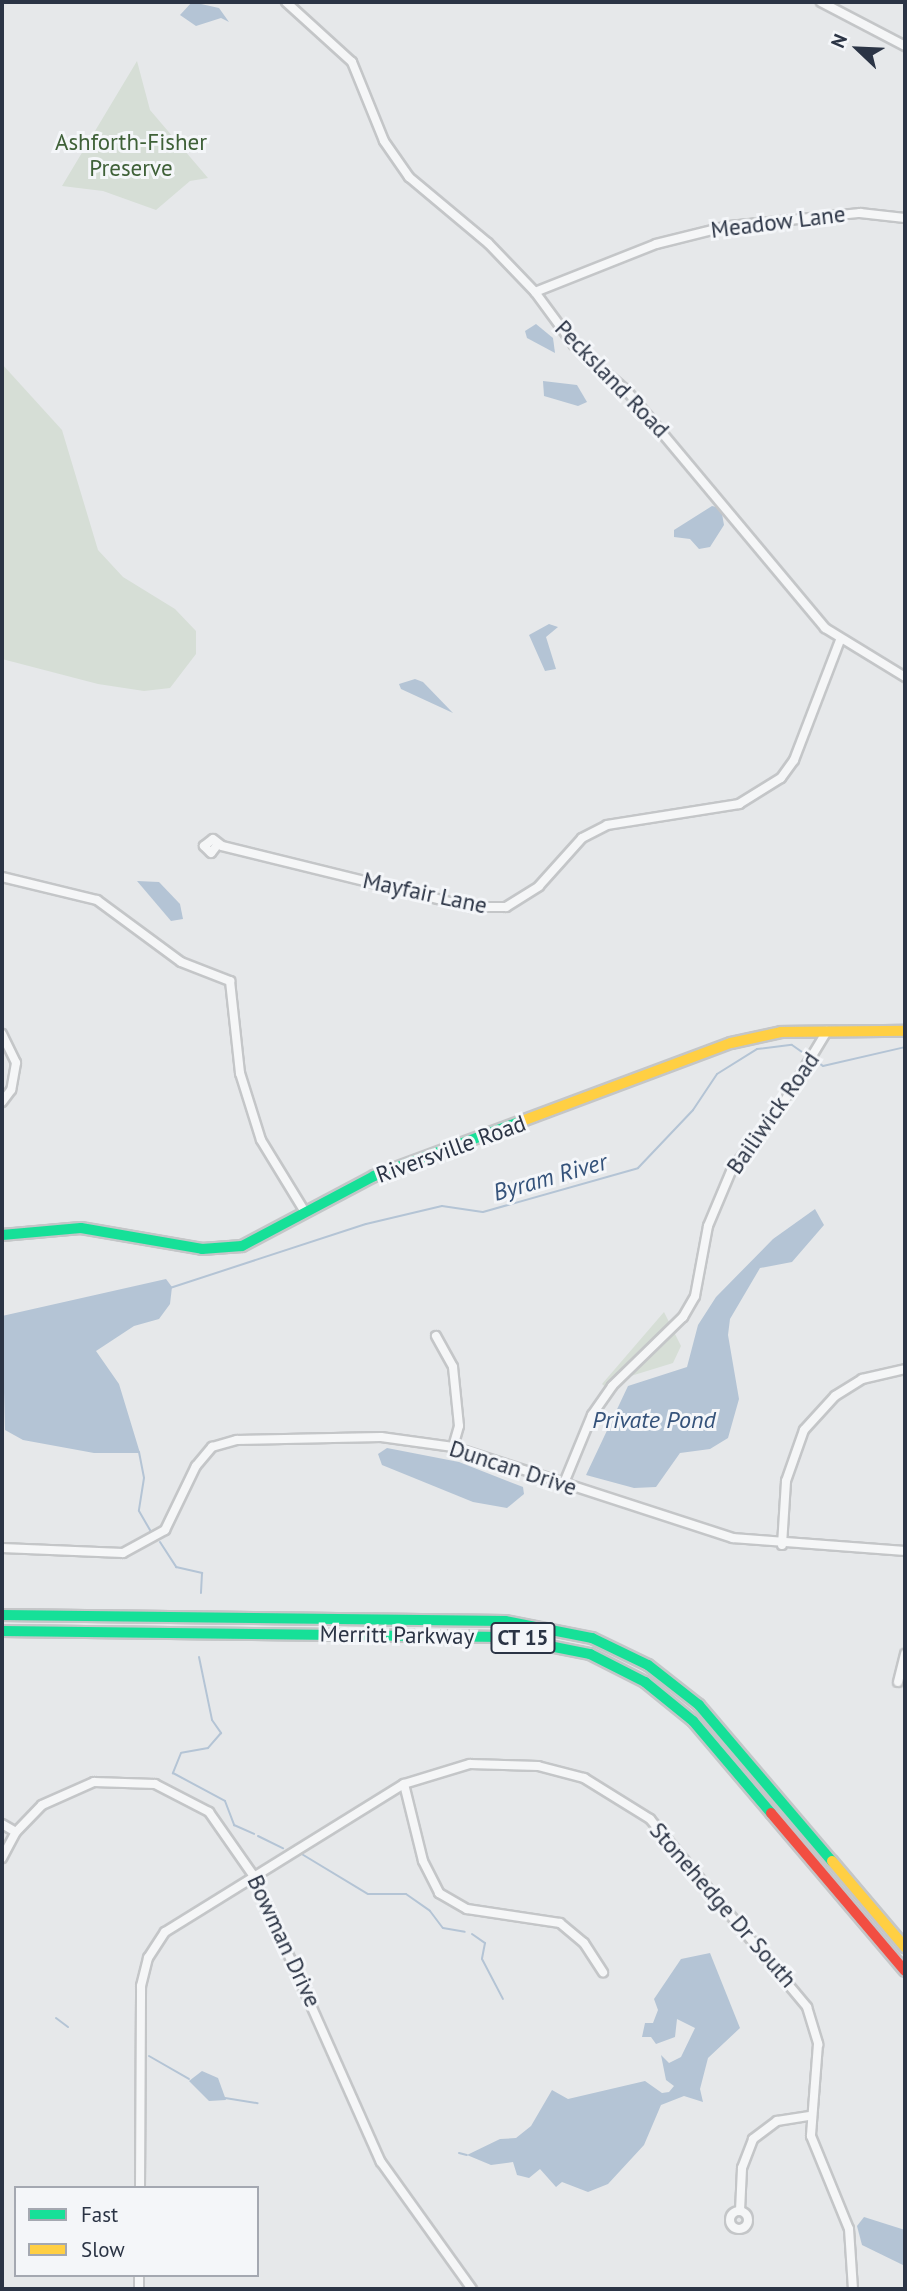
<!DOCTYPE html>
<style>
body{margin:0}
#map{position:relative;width:907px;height:2291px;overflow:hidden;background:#e6e8ea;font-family:"PT Sans",sans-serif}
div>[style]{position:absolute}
.green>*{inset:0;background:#d6ded6}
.water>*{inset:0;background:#b4c4d5}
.stream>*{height:2px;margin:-1px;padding:0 1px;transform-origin:1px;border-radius:1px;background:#b4c4d5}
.roads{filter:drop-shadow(2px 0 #c4c6c8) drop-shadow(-2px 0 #c4c6c8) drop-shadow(0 2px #c4c6c8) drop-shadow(0 -2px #c4c6c8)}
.street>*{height:8px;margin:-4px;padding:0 4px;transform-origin:4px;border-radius:4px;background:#f5f6f7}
.street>.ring{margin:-4px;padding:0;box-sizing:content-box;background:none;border:8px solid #f5f6f7;border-radius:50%}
.fast>*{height:10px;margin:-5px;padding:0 5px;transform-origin:5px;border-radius:5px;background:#16e098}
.slow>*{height:10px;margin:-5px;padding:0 5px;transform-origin:5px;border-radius:5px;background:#ffcf43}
.jam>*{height:10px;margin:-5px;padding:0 5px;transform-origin:5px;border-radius:5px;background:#f24e42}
span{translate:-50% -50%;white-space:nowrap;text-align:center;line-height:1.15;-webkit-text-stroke:6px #f4f6f9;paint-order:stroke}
.shield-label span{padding:2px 5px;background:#f4f6f9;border:2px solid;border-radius:5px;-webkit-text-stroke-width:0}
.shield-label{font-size:21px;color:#2b3445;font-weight:700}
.park-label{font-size:23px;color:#3f6138}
.street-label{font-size:23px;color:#2b3445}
.water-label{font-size:24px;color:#34527a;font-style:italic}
.frame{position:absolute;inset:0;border:4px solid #2b3445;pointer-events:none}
.legend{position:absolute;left:14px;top:2186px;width:245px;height:91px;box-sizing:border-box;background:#f4f6f9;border:2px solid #a4a8b1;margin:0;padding:9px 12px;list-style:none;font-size:21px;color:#2b3445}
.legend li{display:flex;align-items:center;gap:14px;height:35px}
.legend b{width:35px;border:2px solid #a4a8b1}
.north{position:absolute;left:823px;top:14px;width:70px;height:70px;-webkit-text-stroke:5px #f4f6f9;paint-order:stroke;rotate:293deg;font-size:19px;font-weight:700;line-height:28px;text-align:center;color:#2b3445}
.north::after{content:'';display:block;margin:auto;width:24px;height:32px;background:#2b3445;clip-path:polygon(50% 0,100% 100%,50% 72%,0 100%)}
</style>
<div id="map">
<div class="green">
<div style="clip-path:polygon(137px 61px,150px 110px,208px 178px,190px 181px,156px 210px,103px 191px,62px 186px)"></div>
<div style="clip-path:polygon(2px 364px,62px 430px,98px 550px,123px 577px,175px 609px,196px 631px,196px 654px,170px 688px,144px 691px,98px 684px,2px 659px)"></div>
<div style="clip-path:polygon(664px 1312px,681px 1346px,673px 1363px,621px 1379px,610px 1391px,602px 1384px)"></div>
</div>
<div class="water">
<div style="clip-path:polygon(192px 2px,219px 8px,229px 22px,221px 18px,196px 26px,180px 15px)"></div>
<div style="clip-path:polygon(536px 324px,553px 338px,555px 353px,527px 338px,525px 331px)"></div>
<div style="clip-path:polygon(543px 381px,577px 385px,587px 402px,578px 406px,544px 396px)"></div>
<div style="clip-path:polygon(712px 506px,721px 508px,724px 525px,710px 547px,699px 549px,690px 539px,674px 537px,674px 530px)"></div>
<div style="clip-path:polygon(549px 624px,558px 627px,546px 637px,556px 669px,545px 671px,529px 635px)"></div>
<div style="clip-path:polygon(415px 679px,423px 682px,453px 713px,401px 689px,399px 684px)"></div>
<div style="clip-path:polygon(137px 881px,159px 882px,180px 904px,183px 919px,171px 921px)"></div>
<div style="clip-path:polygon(815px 1209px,824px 1225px,792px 1262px,760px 1268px,730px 1319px,728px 1335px,739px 1399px,728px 1438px,710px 1449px,680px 1453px,656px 1487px,634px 1488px,586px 1475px,628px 1386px,687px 1367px,698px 1325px,716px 1297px,773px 1239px)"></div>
<div style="clip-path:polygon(166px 1279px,172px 1287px,170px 1304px,159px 1319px,134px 1326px,96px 1351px,119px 1384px,140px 1453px,94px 1453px,23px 1440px,5px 1430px,2px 1316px)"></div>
<div style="clip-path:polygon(387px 1448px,459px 1462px,523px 1487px,524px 1494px,507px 1508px,473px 1502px,382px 1465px,378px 1454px)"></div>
<div style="clip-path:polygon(710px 1953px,740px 2028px,708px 2058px,700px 2089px,703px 2102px,684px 2096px,661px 2105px,644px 2145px,608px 2184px,588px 2192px,562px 2182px,556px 2187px,540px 2169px,529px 2178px,517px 2175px,513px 2162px,491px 2165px,467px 2155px,500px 2139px,516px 2138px,531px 2126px,552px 2090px,568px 2099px,645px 2081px,662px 2093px,669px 2092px,674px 2086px,666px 2080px,661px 2055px,669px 2063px,681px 2057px,695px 2028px,677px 2019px,675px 2037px,656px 2044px,651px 2037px,642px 2037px,645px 2023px,653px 2023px,658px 2010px,654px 1999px,681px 1959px)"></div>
<div style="clip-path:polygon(202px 2071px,218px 2078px,226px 2100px,209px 2101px,189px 2081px)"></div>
<div style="clip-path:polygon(864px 2217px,905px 2230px,905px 2266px,862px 2245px,857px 2226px)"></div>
</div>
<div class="stream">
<div style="left:813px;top:1059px;width:12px;rotate:35deg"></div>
<div style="left:823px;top:1066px;width:84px;rotate:-13deg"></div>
<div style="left:170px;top:1288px;width:206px;rotate:-18.1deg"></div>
<div style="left:366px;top:1224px;width:78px;rotate:-13.3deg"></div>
<div style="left:442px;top:1206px;width:41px;rotate:8.3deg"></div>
<div style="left:483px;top:1212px;width:161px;rotate:-15.8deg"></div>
<div style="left:638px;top:1168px;width:80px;rotate:-46.5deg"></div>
<div style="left:693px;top:1110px;width:43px;rotate:-56.3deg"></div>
<div style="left:717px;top:1074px;width:47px;rotate:-32deg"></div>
<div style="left:757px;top:1049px;width:35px;rotate:-7deg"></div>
<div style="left:792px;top:1045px;width:19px;rotate:35deg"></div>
<div style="left:139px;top:1452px;width:26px;rotate:79deg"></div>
<div style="left:144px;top:1478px;width:33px;rotate:99deg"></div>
<div style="left:139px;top:1511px;width:22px;rotate:60deg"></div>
<div style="left:160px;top:1542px;width:30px;rotate:57deg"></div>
<div style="left:176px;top:1567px;width:27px;rotate:13deg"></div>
<div style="left:202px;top:1573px;width:20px;rotate:93deg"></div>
<div style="left:199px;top:1657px;width:64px;rotate:78.3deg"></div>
<div style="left:212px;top:1720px;width:16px;rotate:55deg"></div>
<div style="left:221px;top:1733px;width:20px;rotate:131deg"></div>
<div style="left:208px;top:1748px;width:27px;rotate:170deg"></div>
<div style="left:181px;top:1753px;width:22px;rotate:112deg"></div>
<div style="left:173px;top:1773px;width:59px;rotate:28.3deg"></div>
<div style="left:225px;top:1801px;width:26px;rotate:69deg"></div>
<div style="left:234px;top:1825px;width:22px;rotate:24deg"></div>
<div style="left:258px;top:1836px;width:28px;rotate:26deg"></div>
<div style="left:300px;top:1853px;width:79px;rotate:31.1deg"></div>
<div style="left:368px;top:1894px;width:38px"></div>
<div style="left:406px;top:1894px;width:29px;rotate:35deg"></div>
<div style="left:430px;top:1911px;width:21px;rotate:53deg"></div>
<div style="left:443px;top:1928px;width:22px;rotate:10deg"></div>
<div style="left:472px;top:1934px;width:16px;rotate:35deg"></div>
<div style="left:485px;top:1943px;width:16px;rotate:101deg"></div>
<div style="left:482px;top:1959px;width:45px;rotate:62.3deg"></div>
<div style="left:56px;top:2018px;width:15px;rotate:37deg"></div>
<div style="left:149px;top:2056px;width:46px;rotate:29.9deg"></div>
<div style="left:225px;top:2098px;width:33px;rotate:9deg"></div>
<div style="left:459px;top:2153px;width:8px;rotate:14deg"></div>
</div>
<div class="roads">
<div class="street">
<div style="left:286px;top:2px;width:89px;rotate:42.3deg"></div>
<div style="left:352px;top:62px;width:85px;rotate:67.9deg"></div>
<div style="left:384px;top:141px;width:44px;rotate:55.2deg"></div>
<div style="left:409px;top:177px;width:103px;rotate:39.9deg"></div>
<div style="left:488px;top:243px;width:68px;rotate:46.2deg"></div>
<div style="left:535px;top:292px;width:66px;rotate:53.7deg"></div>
<div style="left:574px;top:345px;width:70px;rotate:41deg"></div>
<div style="left:627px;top:391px;width:309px;rotate:50.1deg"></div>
<div style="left:825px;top:628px;width:94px;rotate:31.5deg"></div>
<div style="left:821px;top:2px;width:95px;rotate:27.6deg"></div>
<div style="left:535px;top:292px;width:130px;rotate:-21.6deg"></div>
<div style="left:656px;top:244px;width:75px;rotate:-13.9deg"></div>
<div style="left:729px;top:226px;width:132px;rotate:-5.7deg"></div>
<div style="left:860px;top:213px;width:45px;rotate:6.3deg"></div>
<div style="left:218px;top:844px;width:11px;rotate:128deg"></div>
<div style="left:211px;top:853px;width:10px;rotate:-135deg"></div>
<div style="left:204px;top:846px;width:11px;rotate:-38deg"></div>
<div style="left:213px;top:839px;width:11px;rotate:38deg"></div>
<div style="left:222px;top:846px;width:256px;rotate:13.8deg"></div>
<div style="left:471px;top:907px;width:35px"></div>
<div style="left:506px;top:907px;width:39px;rotate:-32deg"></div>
<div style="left:539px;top:886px;width:64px;rotate:-48.1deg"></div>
<div style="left:582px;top:838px;width:28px;rotate:-27deg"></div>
<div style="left:607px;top:825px;width:134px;rotate:-9deg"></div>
<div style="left:739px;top:804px;width:49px;rotate:-31.8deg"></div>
<div style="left:781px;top:778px;width:22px;rotate:-54deg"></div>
<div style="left:794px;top:760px;width:129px;rotate:-69deg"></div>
<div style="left:2px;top:877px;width:98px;rotate:13.6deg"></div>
<div style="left:97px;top:900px;width:104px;rotate:36.4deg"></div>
<div style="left:181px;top:962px;width:53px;rotate:21.2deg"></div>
<div style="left:230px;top:981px;width:93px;rotate:83.8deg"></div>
<div style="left:240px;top:1073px;width:70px;rotate:72.6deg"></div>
<div style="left:261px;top:1140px;width:84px;rotate:58.6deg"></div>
<div style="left:2px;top:1034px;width:32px;rotate:64deg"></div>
<div style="left:16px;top:1063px;width:27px;rotate:100deg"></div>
<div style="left:11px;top:1090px;width:15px;rotate:127deg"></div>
<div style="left:436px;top:1336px;width:35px;rotate:61deg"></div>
<div style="left:453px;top:1367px;width:59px;rotate:84.2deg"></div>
<div style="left:459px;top:1426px;width:22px;rotate:106deg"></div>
<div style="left:564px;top:1483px;width:74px;rotate:-67.6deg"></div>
<div style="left:592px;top:1415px;width:35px;rotate:-55deg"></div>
<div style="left:612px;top:1386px;width:99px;rotate:-44.2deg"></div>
<div style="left:683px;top:1317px;width:24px;rotate:-60deg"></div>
<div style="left:695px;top:1296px;width:71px;rotate:-79.5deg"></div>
<div style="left:708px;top:1226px;width:62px;rotate:-67.2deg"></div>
<div style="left:732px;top:1169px;width:79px;rotate:-51.7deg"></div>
<div style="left:781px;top:1107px;width:89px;rotate:-58.8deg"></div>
<div style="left:782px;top:1545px;width:64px;rotate:-86.4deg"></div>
<div style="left:786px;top:1481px;width:54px;rotate:-70.6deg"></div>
<div style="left:804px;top:1430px;width:46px;rotate:-47.6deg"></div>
<div style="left:835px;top:1396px;width:32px;rotate:-32deg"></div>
<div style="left:862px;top:1379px;width:44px;rotate:-13.1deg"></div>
<div style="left:2px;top:1548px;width:121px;rotate:2.4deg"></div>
<div style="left:123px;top:1553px;width:48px;rotate:-28.7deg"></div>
<div style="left:165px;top:1530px;width:71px;rotate:-64.2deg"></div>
<div style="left:196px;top:1466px;width:25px;rotate:-50deg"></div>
<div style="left:212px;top:1447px;width:26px;rotate:-16deg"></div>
<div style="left:237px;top:1440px;width:144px;rotate:-1.2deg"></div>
<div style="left:381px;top:1437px;width:73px;rotate:7.9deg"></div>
<div style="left:453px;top:1447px;width:294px;rotate:18deg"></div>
<div style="left:733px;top:1538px;width:172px;rotate:4.3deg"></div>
<div style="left:898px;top:1682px;width:29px;rotate:-76deg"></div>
<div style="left:404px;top:1784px;width:79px;rotate:76.1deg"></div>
<div style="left:423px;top:1861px;width:36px;rotate:63deg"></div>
<div style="left:439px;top:1893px;width:32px;rotate:30deg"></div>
<div style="left:467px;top:1909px;width:94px;rotate:8.6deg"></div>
<div style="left:560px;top:1923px;width:31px;rotate:40deg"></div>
<div style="left:584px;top:1943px;width:35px;rotate:57deg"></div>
<div style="left:2px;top:1824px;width:16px;rotate:30deg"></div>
<div style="left:2px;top:1858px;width:30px;rotate:-62deg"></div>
<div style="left:16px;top:1832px;width:37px;rotate:-46deg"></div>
<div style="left:42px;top:1805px;width:57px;rotate:-23.9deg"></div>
<div style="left:94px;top:1782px;width:61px;rotate:1.9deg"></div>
<div style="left:155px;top:1784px;width:61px;rotate:27.4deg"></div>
<div style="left:209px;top:1812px;width:77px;rotate:55.1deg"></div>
<div style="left:253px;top:1875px;width:314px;rotate:66deg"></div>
<div style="left:381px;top:2162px;width:156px;rotate:54.4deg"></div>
<div style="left:140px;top:2188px;width:202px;rotate:-89.7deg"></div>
<div style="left:141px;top:1986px;width:29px;rotate:-76deg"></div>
<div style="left:148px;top:1958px;width:31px;rotate:-57deg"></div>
<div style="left:165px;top:1932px;width:281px;rotate:-31.8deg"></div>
<div style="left:404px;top:1784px;width:69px;rotate:-16.9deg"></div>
<div style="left:470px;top:1764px;width:68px;rotate:1.7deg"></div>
<div style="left:538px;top:1766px;width:48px;rotate:14.6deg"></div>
<div style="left:584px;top:1778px;width:78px;rotate:31.8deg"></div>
<div style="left:650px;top:1819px;width:245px;rotate:50.1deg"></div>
<div style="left:807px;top:2007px;width:39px;rotate:73deg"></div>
<div style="left:818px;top:2044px;width:92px;rotate:94.4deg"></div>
<div style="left:811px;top:2136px;width:100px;rotate:67.8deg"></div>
<div style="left:849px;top:2229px;width:60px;rotate:86.2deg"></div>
<div class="ring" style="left:730px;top:2211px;width:10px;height:10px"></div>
<div style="left:740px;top:2211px;width:43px;rotate:-87.3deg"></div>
<div style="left:742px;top:2168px;width:31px;rotate:-69deg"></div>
<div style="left:753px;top:2139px;width:30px;rotate:-37deg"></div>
<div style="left:777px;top:2121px;width:33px;rotate:-9deg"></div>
<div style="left:139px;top:2289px;width:14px;rotate:-90deg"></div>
</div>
<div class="fast">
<div style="left:2px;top:1235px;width:79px;rotate:-5.1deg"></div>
<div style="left:81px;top:1228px;width:123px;rotate:9.8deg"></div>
<div style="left:202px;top:1249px;width:40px;rotate:-4.3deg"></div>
<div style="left:242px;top:1246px;width:149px;rotate:-27.9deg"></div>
<div style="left:374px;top:1176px;width:158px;rotate:-20.4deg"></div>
<div style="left:2px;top:1615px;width:503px;rotate:0.68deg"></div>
<div style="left:505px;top:1621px;width:89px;rotate:11.1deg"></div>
<div style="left:592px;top:1638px;width:62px;rotate:25.7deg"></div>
<div style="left:648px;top:1665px;width:65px;rotate:38.1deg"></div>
<div style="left:699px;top:1705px;width:205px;rotate:49.6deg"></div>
<div style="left:2px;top:1631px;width:502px;rotate:0.68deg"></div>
<div style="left:504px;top:1637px;width:88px;rotate:11.2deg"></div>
<div style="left:590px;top:1654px;width:62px;rotate:27deg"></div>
<div style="left:645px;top:1682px;width:62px;rotate:39.1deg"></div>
<div style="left:693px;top:1721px;width:121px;rotate:49.7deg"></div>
</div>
<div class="slow">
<div style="left:522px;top:1121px;width:223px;rotate:-20.5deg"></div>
<div style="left:731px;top:1043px;width:51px;rotate:-12.4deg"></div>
<div style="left:781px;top:1032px;width:124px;rotate:-0.5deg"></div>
<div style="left:832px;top:1861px;width:113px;rotate:49.7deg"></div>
</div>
<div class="jam">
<div style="left:771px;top:1813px;width:207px;rotate:49.7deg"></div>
</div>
</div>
<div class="shield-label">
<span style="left:523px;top:1638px">CT 15</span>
</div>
<div class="park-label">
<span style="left:131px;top:155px">Ashforth-Fisher<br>Preserve</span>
</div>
<div class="street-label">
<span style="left:778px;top:222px;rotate:-7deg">Meadow Lane</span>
<span style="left:612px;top:379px;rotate:46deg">Pecksland Road</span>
<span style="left:425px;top:893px;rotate:12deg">Mayfair Lane</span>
<span style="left:773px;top:1113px;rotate:-55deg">Bailiwick Road</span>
<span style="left:451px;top:1149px;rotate:-20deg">Riversville Road</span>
<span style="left:513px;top:1468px;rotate:18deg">Duncan Drive</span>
<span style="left:397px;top:1635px;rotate:1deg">Merritt Parkway</span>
<span style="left:723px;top:1905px;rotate:49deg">Stonehedge Dr South</span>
<span style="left:284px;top:1941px;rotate:65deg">Bowman Drive</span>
</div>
<div class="water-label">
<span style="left:550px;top:1177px;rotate:-16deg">Byram River</span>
<span style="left:654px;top:1420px">Private Pond</span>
</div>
<div class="frame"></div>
<ul class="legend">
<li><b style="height:9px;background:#16e098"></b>Fast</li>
<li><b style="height:9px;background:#ffcf43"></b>Slow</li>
</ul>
<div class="north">N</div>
</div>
